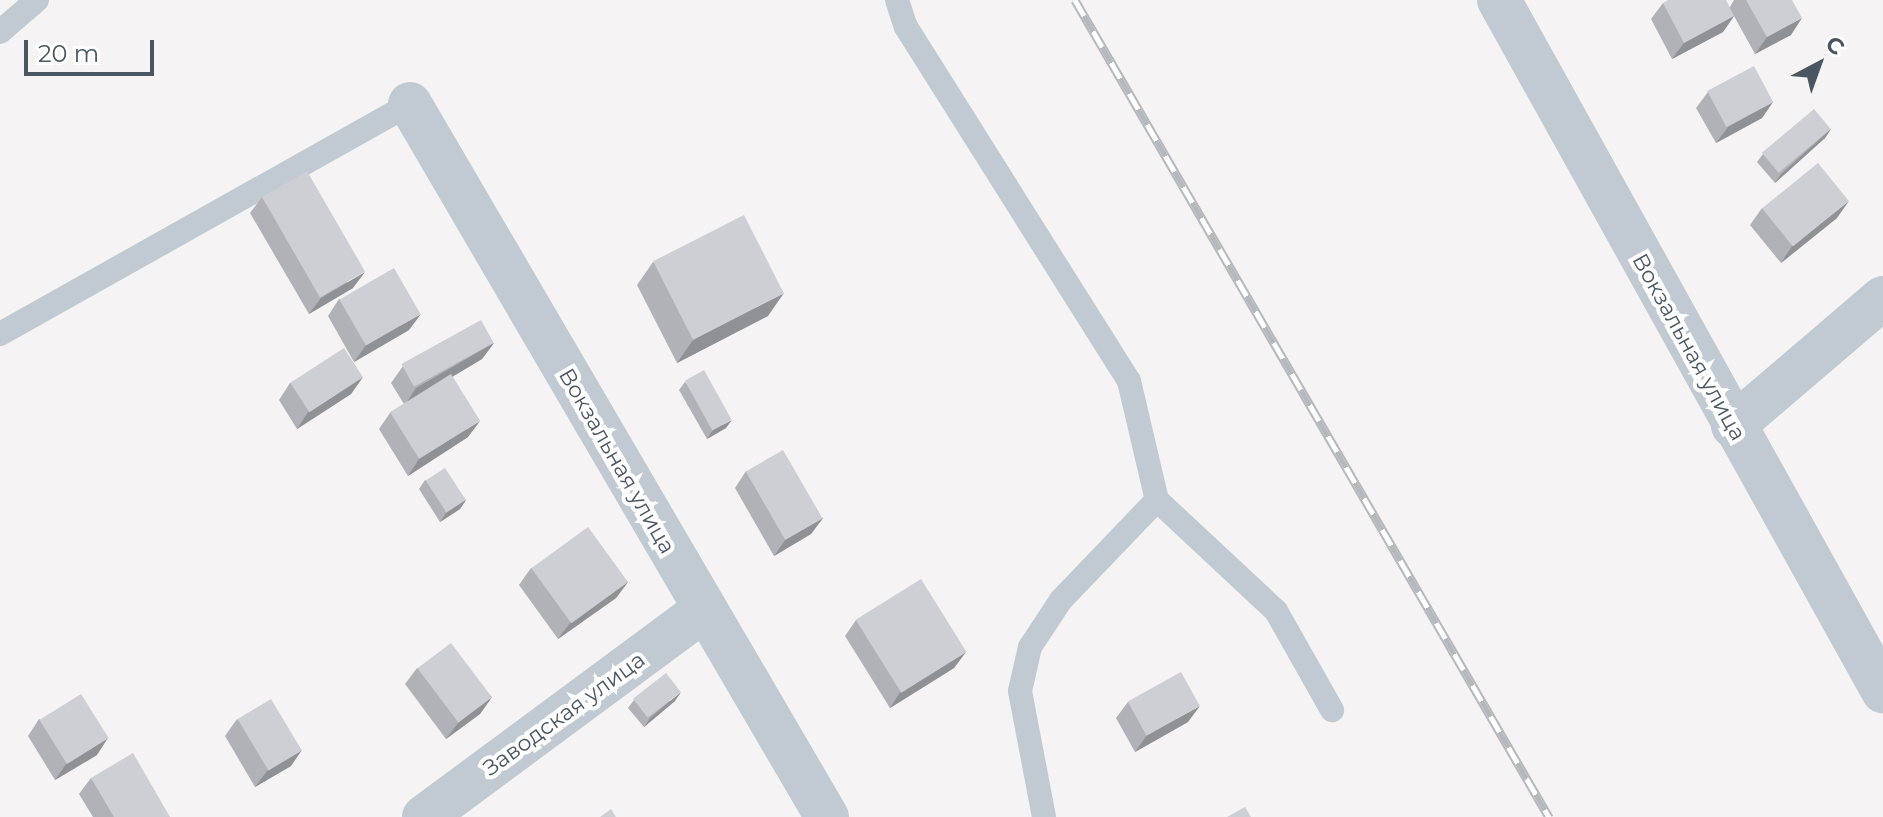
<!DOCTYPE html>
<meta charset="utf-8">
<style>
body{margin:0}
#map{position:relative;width:1883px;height:817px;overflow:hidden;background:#f5f3f3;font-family:Montserrat,sans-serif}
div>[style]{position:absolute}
.lane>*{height:24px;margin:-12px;padding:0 12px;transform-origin:12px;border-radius:12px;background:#c1cad2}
.street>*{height:44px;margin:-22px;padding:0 22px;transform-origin:22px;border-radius:22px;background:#c1cad2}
.rail>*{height:9px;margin-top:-4.5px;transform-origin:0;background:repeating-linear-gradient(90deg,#fff 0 18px,#b5b8bd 0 36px);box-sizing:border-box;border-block:2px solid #b5b8bd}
.wall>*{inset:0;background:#b0b2b7}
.shaded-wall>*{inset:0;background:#909195}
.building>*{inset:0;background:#cdcfd5;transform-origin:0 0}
span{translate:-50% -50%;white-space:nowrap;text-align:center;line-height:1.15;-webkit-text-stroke:8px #fff;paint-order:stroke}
.street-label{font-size:22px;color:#4a5661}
.north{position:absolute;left:1779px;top:24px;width:80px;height:80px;-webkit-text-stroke:6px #fff;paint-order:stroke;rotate:41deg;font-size:22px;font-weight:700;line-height:32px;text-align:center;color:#4a5661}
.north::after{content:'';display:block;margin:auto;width:28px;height:36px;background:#4a5661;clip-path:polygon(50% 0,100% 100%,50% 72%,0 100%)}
.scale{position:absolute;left:24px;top:40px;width:130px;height:36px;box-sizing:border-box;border:4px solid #4a5661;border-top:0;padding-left:10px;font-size:24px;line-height:28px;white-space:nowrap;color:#4a5661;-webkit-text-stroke:6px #fff;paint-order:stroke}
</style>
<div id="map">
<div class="lane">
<div style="left:897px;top:0;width:28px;rotate:72deg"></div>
<div style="left:906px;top:27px;width:418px;rotate:57.8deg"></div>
<div style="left:1129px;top:381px;width:122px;rotate:76.8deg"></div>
<div style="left:1157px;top:500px;width:163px;rotate:43deg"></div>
<div style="left:1276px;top:611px;width:114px;rotate:60.5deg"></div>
<div style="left:0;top:32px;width:49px;rotate:-40.9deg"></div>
<div style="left:0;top:334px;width:470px;rotate:-29.3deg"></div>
<div style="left:1044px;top:817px;width:128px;rotate:-100.8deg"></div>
<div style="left:1020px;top:691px;width:45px;rotate:-77.2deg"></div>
<div style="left:1030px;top:647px;width:56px;rotate:-56.6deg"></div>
<div style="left:1061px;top:600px;width:139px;rotate:-46.2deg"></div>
</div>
<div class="street">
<div style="left:1499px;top:0;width:791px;rotate:60.94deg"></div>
<div style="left:410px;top:104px;width:826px;rotate:59.68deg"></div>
<div style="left:1733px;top:426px;width:197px;rotate:-40.5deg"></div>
<div style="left:424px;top:817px;width:348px;rotate:-36.5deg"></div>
</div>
<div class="rail">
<div style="left:1075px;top:0;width:945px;rotate:59.88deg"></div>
</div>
<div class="wall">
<div style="clip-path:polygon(1734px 0,1792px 0,1791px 35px,1755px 54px,1734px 16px,1723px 32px,1672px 59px,1651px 19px,1663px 3px,1730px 7px)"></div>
<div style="clip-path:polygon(1708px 92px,1773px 102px,1762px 118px,1716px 143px,1696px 108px)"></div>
<div style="clip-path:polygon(1831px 129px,1825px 138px,1775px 183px,1757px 162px,1763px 154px)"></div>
<div style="clip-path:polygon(262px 197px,353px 288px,309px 314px,250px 213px)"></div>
<div style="clip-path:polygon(1762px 208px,1837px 218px,1781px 263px,1750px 225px)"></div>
<div style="clip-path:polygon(653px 262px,768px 316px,677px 363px,637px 285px)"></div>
<div style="clip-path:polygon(339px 299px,409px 330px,354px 362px,328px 316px)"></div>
<div style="clip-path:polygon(494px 343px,482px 359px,452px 377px,468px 437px,408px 476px,379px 429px,390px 413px,404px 404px,391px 383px,403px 366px)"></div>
<div style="clip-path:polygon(363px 377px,351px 394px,297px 429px,279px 400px,290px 383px)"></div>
<div style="clip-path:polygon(685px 382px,726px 428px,707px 439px,679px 390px)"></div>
<div style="clip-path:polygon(746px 471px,823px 518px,811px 534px,774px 556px,735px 488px)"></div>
<div style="clip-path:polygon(425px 480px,466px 500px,460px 509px,440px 522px,419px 489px)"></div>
<div style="clip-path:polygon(531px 568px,628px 582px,616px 598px,558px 639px,519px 585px)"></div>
<div style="clip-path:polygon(856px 620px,966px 652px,954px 668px,890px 708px,845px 636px)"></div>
<div style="clip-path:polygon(417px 668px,492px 697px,480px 714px,446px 739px,405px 684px)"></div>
<div style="clip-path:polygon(634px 700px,675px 701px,644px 727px,628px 708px)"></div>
<div style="clip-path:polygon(1128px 702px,1188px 722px,1135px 752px,1116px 718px)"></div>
<div style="clip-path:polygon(39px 719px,97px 755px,55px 780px,28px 736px)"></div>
<div style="clip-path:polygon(237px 719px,291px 766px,255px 787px,225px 736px)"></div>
<div style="clip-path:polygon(91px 778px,170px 817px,93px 817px,79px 794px)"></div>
</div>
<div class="shaded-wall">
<div style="clip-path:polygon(1734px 16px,1723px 32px,1672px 59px,1684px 43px)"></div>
<div style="clip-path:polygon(1802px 18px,1791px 35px,1755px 54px,1767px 37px)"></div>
<div style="clip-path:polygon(1773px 102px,1762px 118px,1716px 143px,1728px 127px)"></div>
<div style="clip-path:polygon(1831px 129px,1825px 138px,1775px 183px,1781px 174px)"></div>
<div style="clip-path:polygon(1849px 201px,1837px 218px,1781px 263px,1792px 246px)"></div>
<div style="clip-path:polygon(365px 272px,353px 288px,309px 314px,321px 298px)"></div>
<div style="clip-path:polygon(784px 293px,768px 316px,677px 363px,693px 340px)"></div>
<div style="clip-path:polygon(421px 314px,409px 330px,354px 362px,366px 345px)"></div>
<div style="clip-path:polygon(494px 343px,482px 359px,405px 405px,416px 388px)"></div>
<div style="clip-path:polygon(363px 377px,351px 394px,297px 429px,308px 412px)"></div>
<div style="clip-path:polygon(732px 420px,726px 428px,707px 439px,713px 430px)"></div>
<div style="clip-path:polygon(480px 421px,468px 437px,408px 476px,419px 459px)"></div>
<div style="clip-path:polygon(466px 500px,460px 509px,440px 522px,446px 513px)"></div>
<div style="clip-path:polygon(823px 518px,811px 534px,774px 556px,786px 539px)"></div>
<div style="clip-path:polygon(628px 582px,616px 598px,558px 639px,570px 623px)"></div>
<div style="clip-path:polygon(966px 652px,954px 668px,890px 708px,901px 691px)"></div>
<div style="clip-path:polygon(681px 692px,675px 701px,644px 727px,650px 718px)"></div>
<div style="clip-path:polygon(492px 697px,480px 714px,446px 739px,458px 723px)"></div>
<div style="clip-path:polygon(1200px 706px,1188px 722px,1135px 752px,1147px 735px)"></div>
<div style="clip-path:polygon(108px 738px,97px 755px,55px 780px,66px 764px)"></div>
<div style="clip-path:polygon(302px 750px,291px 766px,255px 787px,267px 771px)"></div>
</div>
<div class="building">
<div style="clip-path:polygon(1668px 0,1726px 0,1734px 16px,1684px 43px,1663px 3px)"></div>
<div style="clip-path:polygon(1746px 0,1792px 0,1802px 18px,1767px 37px)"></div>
<div style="left:1754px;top:66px;width:41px;height:53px;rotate:62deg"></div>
<div style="left:1814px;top:109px;width:26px;height:68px;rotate:50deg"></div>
<div style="left:1818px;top:163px;width:49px;height:72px;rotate:51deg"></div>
<div style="left:307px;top:171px;width:116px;height:52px;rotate:60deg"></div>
<div style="left:744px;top:215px;width:88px;height:102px;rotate:63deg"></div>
<div style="left:394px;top:268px;width:53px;height:63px;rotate:60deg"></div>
<div style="left:481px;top:320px;width:26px;height:91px;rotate:61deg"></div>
<div style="left:344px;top:348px;width:35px;height:64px;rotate:57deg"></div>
<div style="left:704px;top:370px;width:57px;height:22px;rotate:61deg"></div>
<div style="left:451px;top:374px;width:55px;height:72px;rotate:58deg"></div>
<div style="left:783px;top:450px;width:79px;height:43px;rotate:60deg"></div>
<div style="left:445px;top:468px;width:38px;height:23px;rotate:57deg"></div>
<div style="left:588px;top:527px;width:68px;height:70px;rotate:54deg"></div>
<div style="left:921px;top:579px;width:86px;height:77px;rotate:58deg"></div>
<div style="left:451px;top:643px;width:68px;height:42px;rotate:53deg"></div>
<div style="left:1181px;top:672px;width:39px;height:61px;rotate:61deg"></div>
<div style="left:666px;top:673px;width:24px;height:42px;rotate:52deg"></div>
<div style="left:81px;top:694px;width:52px;height:49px;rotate:58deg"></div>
<div style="left:271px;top:699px;width:60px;height:39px;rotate:59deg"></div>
<div style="clip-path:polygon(133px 753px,170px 817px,114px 817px,91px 778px)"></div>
<div style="clip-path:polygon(1245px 807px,1251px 817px,1227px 817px)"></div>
<div style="clip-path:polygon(611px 809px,616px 817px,600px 817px)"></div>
</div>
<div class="street-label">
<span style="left:1689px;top:347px;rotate:61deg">Вокзальная улица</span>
<span style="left:617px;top:461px;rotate:60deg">Вокзальная улица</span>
<span style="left:564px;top:714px;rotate:-36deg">Заводская улица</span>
</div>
<div class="north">С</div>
<div class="scale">20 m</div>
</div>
